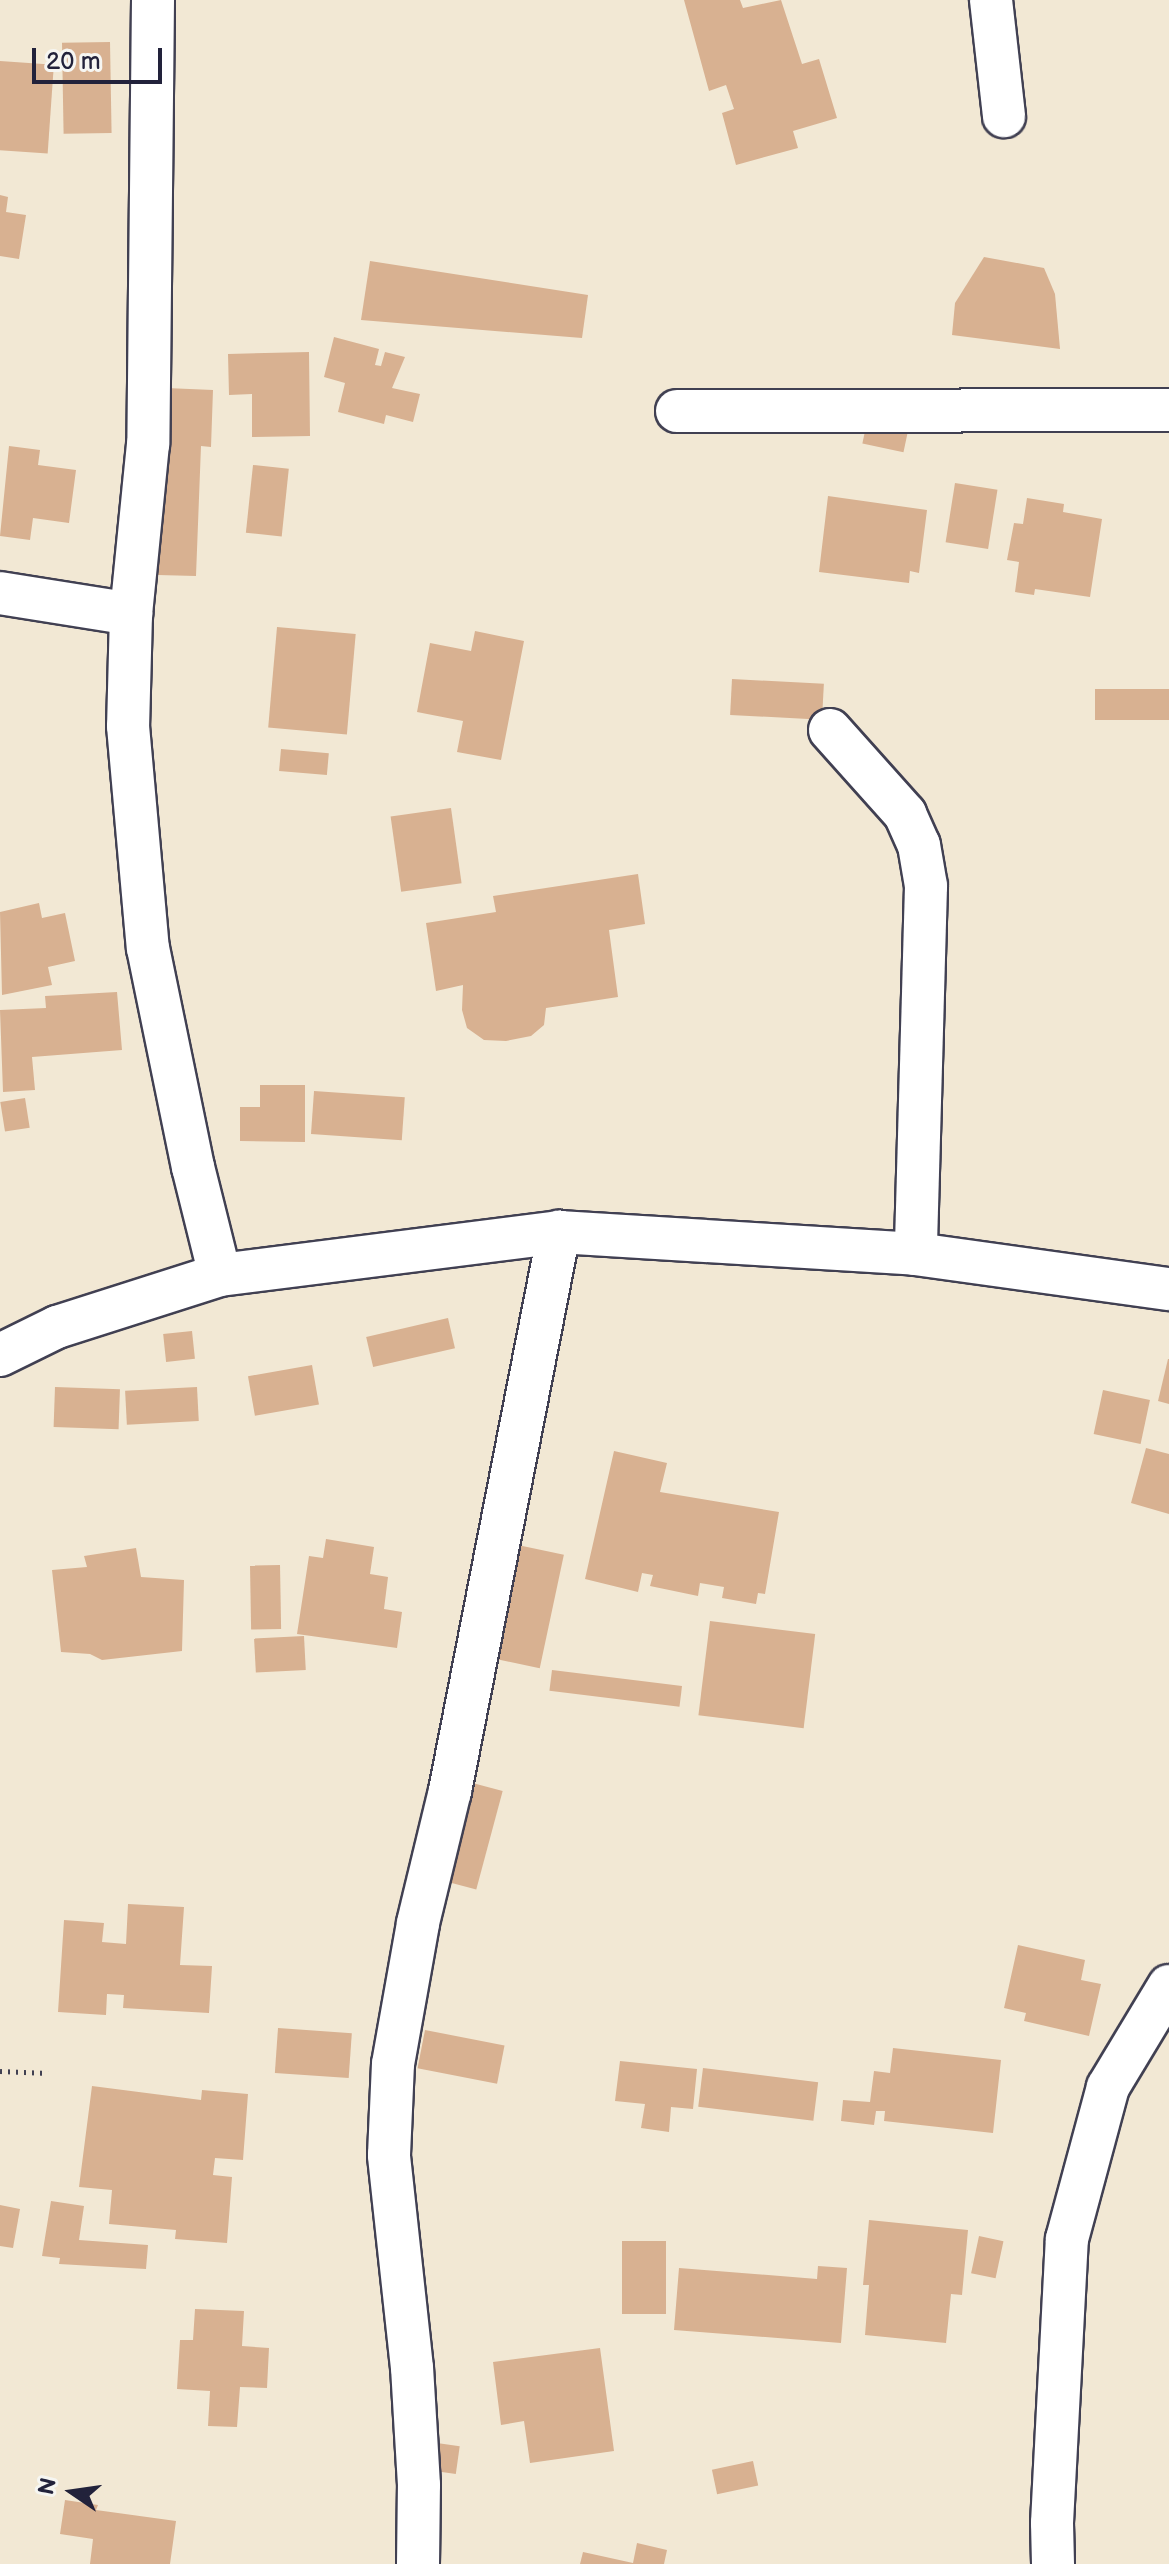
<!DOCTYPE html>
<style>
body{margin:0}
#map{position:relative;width:1169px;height:2564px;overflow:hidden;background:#f2e8d4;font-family:"Balsamiq Sans",sans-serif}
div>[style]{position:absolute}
.building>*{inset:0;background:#d8b191;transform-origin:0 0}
.path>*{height:5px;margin-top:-2.5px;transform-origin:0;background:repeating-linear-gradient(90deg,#414052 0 2px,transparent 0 8px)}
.roads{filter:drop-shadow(2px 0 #414052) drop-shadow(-2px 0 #414052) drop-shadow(0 2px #414052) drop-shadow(0 -2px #414052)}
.minor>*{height:42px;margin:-21px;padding:0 21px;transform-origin:21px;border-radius:21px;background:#fff}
span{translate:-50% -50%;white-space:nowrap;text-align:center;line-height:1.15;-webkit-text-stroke:6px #f6f6f2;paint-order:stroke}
.north{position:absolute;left:32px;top:2452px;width:80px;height:80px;-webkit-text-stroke:6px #f6f6f2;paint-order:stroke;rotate:283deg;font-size:22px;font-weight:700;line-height:32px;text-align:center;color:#22223b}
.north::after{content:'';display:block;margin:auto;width:28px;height:36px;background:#22223b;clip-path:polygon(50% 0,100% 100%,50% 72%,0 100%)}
.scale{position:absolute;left:32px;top:48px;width:130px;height:36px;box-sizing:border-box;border:4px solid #22223b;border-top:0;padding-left:10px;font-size:24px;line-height:28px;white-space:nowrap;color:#22223b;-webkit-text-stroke:6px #f6f6f2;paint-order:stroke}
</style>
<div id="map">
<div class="building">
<div style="clip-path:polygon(684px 0,740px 0,743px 8px,781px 0,802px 64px,819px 59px,837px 118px,793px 131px,798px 148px,736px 165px,722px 113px,734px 109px,726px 85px,709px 91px)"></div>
<div style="left:110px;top:42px;width:91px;height:48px;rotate:89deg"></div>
<div style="left:0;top:61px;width:54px;height:89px;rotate:4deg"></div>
<div style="clip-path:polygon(0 195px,8px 197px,6px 212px,26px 215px,19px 259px,0 256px)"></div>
<div style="clip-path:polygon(984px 257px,1044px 268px,1055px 294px,1060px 349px,952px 335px,955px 303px)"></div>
<div style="clip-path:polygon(370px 261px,588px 295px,582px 338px,361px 320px)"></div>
<div style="clip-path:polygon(334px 337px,379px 349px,375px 365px,381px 366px,385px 352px,405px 357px,392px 388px,420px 394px,413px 422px,386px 415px,384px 424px,338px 412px,345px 383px,324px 377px)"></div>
<div style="clip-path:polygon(309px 352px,310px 436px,252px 437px,252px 394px,229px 395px,228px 354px)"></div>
<div style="clip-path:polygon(166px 388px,213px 390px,211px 447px,201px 446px,196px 576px,158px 575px)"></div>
<div style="left:868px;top:417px;width:42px;height:27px;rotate:12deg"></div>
<div style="clip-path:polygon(9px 446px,40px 450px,38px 465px,76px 470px,69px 523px,33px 518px,30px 540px,0 536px)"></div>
<div style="left:253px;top:465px;width:36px;height:68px;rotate:6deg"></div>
<div style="left:955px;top:483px;width:43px;height:60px;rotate:9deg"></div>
<div style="clip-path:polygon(828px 496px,927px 510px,919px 573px,910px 571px,909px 583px,819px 572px)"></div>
<div style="clip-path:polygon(1027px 498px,1064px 504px,1063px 512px,1102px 519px,1090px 597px,1035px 589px,1034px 595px,1015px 592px,1019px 562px,1007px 560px,1014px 523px,1023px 524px)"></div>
<div style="left:277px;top:627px;width:79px;height:101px;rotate:5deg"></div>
<div style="clip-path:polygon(475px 631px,524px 641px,501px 760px,457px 752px,463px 721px,417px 712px,430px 643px,471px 651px)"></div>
<div style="left:732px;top:679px;width:92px;height:36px;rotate:3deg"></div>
<div style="left:1169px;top:689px;width:31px;height:74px;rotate:90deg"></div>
<div style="left:281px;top:749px;width:48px;height:22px;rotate:5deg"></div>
<div style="left:451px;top:808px;width:76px;height:61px;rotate:82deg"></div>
<div style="clip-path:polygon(638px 874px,645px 924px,609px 930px,618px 997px,546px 1008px,544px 1025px,531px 1036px,506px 1041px,484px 1040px,467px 1028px,462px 1010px,463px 985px,436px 991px,426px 923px,496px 912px,493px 896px)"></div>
<div style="clip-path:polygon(39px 903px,42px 918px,65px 913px,75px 961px,48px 967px,52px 985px,2px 995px,0 912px)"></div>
<div style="clip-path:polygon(117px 992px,122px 1050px,32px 1057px,35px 1090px,3px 1092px,0 1010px,46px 1008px,45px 996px)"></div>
<div style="clip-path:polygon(260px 1085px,305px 1085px,305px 1142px,240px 1141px,240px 1107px,260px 1107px)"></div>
<div style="left:314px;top:1091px;width:91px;height:43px;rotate:4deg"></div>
<div style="left:25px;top:1098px;width:30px;height:25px;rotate:81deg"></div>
<div style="left:448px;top:1318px;width:31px;height:84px;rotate:77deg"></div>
<div style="left:192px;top:1331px;width:28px;height:29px;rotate:84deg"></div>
<div style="clip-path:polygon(1168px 1359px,1169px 1359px,1169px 1404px,1158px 1401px)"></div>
<div style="left:312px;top:1365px;width:40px;height:65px;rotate:80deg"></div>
<div style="left:55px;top:1387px;width:65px;height:40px;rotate:2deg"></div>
<div style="left:197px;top:1387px;width:34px;height:72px;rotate:87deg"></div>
<div style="left:1103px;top:1390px;width:48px;height:45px;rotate:12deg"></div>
<div style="clip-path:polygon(1146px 1448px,1169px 1454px,1169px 1514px,1131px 1503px)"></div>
<div style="clip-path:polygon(614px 1451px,667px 1463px,660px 1492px,779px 1512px,765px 1594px,758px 1593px,756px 1604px,722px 1598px,724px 1587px,700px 1583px,698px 1596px,650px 1586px,653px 1575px,642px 1573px,638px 1592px,585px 1579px)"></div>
<div style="clip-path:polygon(326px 1539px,374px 1547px,370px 1574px,388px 1577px,384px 1609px,402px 1612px,397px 1648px,297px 1634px,309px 1556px,323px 1558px)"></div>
<div style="left:513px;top:1544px;width:52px;height:116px;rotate:12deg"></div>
<div style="clip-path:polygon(136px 1548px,141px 1577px,184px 1580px,182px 1651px,102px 1660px,90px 1654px,61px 1652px,52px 1570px,87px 1567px,84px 1556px)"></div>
<div style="left:280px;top:1565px;width:64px;height:30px;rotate:89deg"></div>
<div style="left:710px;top:1621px;width:106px;height:95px;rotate:7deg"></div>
<div style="left:304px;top:1636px;width:34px;height:50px;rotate:87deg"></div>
<div style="left:552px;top:1670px;width:131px;height:21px;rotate:7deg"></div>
<div style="left:465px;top:1781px;width:39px;height:102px;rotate:15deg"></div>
<div style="clip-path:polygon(128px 1904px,184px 1907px,180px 1965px,212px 1966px,209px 2013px,123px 2008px,124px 1995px,107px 1994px,106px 2015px,58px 2012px,64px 1920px,104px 1923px,102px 1942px,126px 1944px)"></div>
<div style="clip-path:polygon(1018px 1945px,1085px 1960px,1081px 1980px,1101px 1984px,1089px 2036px,1024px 2021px,1026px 2013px,1004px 2008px)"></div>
<div style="left:278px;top:2028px;width:74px;height:45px;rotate:4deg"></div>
<div style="left:425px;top:2030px;width:81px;height:39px;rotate:11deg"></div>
<div style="clip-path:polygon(893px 2048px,1001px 2060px,993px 2133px,884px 2121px,885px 2111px,876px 2111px,874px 2125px,841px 2121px,843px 2100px,870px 2102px,874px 2071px,890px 2073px)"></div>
<div style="clip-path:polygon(620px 2061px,697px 2069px,693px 2109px,671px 2107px,669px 2132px,641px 2128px,645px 2104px,615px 2101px)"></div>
<div style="left:703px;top:2068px;width:116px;height:39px;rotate:7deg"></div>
<div style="clip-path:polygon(92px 2086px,201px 2100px,202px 2090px,248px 2094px,243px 2160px,215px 2158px,213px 2175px,232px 2177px,227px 2243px,175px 2239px,176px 2230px,109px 2224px,112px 2190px,79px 2187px)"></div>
<div style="clip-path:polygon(51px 2201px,84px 2206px,79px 2240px,148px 2245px,146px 2269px,59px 2264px,60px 2258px,42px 2256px)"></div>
<div style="clip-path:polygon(0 2205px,20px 2209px,13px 2248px,0 2246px)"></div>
<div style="clip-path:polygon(869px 2220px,968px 2230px,962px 2295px,951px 2294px,946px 2343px,865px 2335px,869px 2285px,863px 2285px)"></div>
<div style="left:979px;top:2236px;width:25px;height:38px;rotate:12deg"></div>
<div style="left:666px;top:2241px;width:73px;height:44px;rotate:90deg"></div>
<div style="clip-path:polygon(818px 2266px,847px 2268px,841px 2343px,674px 2330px,679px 2268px,817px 2279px)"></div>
<div style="clip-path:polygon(195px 2309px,244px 2311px,242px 2346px,269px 2348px,267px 2388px,240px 2387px,237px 2427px,208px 2426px,210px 2391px,177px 2389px,180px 2340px,193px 2340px)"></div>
<div style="clip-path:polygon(600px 2348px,614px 2451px,530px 2463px,524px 2421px,501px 2425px,493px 2362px)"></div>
<div style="left:430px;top:2442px;width:30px;height:28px;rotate:8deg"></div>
<div style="left:753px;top:2461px;width:25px;height:42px;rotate:78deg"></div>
<div style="clip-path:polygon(65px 2500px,98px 2505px,96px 2510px,176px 2521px,170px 2564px,90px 2564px,93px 2539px,60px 2534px)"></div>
<div style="clip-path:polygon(637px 2543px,667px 2550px,664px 2564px,580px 2564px,583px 2552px,633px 2563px)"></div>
</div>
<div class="path">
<div style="left:0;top:2071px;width:48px;rotate:2.4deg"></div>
</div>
<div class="roads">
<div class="minor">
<div style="left:153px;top:0;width:444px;rotate:90.6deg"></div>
<div style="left:148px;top:444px;width:171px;rotate:95.7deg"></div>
<div style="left:131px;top:614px;width:112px;rotate:91.5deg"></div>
<div style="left:128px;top:726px;width:223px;rotate:84.9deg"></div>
<div style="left:148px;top:948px;width:224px;rotate:78.4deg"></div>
<div style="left:193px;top:1167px;width:111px;rotate:76deg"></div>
<div style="left:991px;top:0;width:117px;rotate:83.6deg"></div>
<div style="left:677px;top:411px;width:492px;rotate:-0.1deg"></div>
<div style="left:0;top:593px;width:133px;rotate:9.1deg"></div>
<div style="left:830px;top:730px;width:113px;rotate:48.2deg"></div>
<div style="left:905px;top:814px;width:34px;rotate:66deg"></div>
<div style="left:919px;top:845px;width:42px;rotate:80.3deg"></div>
<div style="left:926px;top:886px;width:368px;rotate:91.6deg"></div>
<div style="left:0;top:1355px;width:64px;rotate:-26.2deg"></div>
<div style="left:57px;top:1327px;width:171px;rotate:-17.7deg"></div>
<div style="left:220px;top:1275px;width:342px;rotate:-7.2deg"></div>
<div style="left:559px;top:1232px;width:358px;rotate:3.5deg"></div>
<div style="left:916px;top:1254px;width:255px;rotate:7.9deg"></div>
<div style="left:418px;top:2564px;width:79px;rotate:-89.3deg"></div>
<div style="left:419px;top:2485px;width:117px;rotate:-93.4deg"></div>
<div style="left:412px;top:2368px;width:214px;rotate:-96.2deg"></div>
<div style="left:389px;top:2155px;width:91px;rotate:-87.5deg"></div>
<div style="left:393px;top:2064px;width:143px;rotate:-79.9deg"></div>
<div style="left:418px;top:1923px;width:136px;rotate:-76.4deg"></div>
<div style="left:450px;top:1791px;width:570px;rotate:-78.97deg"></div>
<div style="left:1053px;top:2564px;width:41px;rotate:-91.4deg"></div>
<div style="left:1052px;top:2523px;width:284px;rotate:-87deg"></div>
<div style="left:1067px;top:2239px;width:157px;rotate:-74.9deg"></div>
<div style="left:1108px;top:2087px;width:118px;rotate:-58.9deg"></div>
</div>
</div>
<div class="north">N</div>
<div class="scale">20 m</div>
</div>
